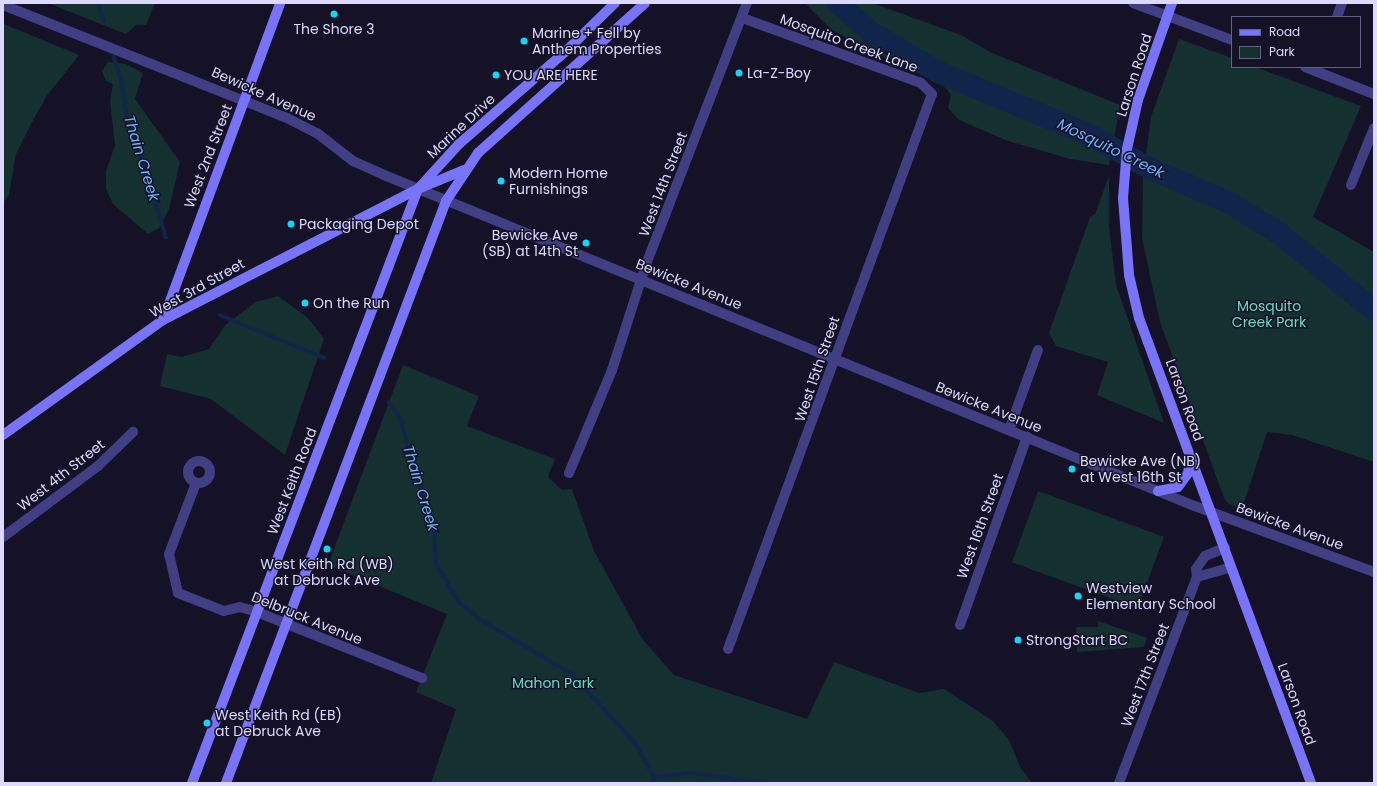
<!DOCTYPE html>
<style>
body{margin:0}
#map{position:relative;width:1377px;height:786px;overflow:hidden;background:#151127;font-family:Poppins,sans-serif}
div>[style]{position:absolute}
.green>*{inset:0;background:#143030;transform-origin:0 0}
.stream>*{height:3.5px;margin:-1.75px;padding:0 1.75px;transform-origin:1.75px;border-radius:1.75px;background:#11254b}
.river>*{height:22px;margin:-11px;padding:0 11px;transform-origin:11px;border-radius:11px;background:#11254b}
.minor>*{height:10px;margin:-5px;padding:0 5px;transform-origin:5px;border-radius:5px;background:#423e84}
.minor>.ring{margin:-5px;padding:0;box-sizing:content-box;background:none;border:10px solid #423e84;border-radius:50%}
.tertiary>*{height:10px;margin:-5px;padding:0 5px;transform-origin:5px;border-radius:5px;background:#423e84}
.secondary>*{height:10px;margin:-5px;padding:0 5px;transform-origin:5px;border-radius:5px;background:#7973fa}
.dots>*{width:11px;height:11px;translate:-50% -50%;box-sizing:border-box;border:2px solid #151127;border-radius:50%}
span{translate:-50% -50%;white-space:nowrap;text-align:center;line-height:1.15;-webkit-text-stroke:3px #151127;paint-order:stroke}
.poi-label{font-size:14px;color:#ddd8fd}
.left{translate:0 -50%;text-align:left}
.right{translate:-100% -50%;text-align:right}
.street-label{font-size:14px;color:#ddd8fd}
.park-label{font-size:14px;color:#66dcc1}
.water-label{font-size:15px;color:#6ab4f9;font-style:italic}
.frame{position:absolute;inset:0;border:4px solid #ddd8fd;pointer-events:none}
.legend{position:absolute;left:1231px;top:16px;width:130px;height:52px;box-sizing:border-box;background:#151127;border:1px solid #65617d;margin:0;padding:5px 7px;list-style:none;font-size:12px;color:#ddd8fd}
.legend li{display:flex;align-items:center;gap:8px;height:20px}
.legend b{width:20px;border:1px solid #65617d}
</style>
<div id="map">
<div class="green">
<div style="clip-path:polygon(48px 3px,155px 3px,146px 25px,136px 25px,126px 34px)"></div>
<div style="clip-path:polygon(805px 3px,872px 3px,961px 35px,992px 53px,1120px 105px,1109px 165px,1070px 159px,1008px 141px,959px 120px,948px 108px,951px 95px,938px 79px,879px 55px,832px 30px)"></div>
<div style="clip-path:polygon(4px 24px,79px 55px,46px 97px,31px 124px,16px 154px,9px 195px,3px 203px)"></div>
<div style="clip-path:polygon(1179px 39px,1232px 58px,1232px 67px,1255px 67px,1361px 106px,1313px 217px,1374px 252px,1374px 462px,1292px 435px,1267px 432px,1242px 509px,1229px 504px,1224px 498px,1160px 322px,1142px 238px,1143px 178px,1151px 117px)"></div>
<div style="clip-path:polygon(108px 62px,126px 64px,143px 73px,135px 99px,180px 162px,169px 209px,159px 228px,148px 234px,113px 204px,106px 189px,106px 171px,115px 145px,110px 101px,113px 84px,106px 81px,102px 71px)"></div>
<div style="clip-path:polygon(1109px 176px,1109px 226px,1116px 285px,1164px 423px,1097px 395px,1108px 362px,1056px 346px,1049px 333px,1090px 217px,1095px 214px)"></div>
<div style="clip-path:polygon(278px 296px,308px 318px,324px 339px,285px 455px,211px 399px,160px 386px,167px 354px,181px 357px,209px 349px,225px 325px,256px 302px)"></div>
<div style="clip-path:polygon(403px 365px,479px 396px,467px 426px,555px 459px,548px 477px,562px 490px,572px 489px,594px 551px,643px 640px,674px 675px,807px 719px,834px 662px,919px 693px,944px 689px,993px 721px,1009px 740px,1020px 767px,1032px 783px,431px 783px,456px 709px,416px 692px,447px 614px,328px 565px)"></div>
<div style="left:1038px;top:491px;width:134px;height:76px;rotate:20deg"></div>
<div style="clip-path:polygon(1098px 621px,1147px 638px,1144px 647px,1077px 652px,1076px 627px,1098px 627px)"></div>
</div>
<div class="stream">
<div style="left:98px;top:3px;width:18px;rotate:71deg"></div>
<div style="left:114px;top:57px;width:25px;rotate:72deg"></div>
<div style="left:122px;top:81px;width:41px;rotate:81.7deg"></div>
<div style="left:128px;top:122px;width:53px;rotate:68.8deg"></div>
<div style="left:147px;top:171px;width:69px;rotate:73.9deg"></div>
<div style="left:220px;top:315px;width:113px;rotate:22.3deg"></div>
<div style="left:389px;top:402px;width:22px;rotate:54deg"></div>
<div style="left:402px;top:420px;width:34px;rotate:78deg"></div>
<div style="left:409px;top:453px;width:59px;rotate:70deg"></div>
<div style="left:429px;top:508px;width:27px;rotate:77deg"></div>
<div style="left:435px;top:534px;width:29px;rotate:88deg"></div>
<div style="left:436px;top:563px;width:45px;rotate:59.5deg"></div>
<div style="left:459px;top:602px;width:32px;rotate:39deg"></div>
<div style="left:484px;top:622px;width:102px;rotate:30.6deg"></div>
<div style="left:572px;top:674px;width:96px;rotate:47.5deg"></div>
<div style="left:637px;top:745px;width:36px;rotate:62deg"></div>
<div style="left:654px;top:777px;width:38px;rotate:-6deg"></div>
<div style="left:692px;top:773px;width:74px;rotate:7.8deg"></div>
<div style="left:653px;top:783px;width:6px;rotate:-81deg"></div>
</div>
<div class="river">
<div style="left:838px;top:3px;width:45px;rotate:41.4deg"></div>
<div style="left:872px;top:33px;width:77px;rotate:30.6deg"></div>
<div style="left:938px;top:72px;width:162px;rotate:22.5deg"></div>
<div style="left:1088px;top:134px;width:70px;rotate:29.1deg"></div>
<div style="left:1149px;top:168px;width:88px;rotate:23.4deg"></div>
<div style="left:1230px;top:203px;width:59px;rotate:31.8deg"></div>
<div style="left:1280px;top:234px;width:121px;rotate:39deg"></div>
</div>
<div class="minor">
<div style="left:3px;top:5px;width:303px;rotate:21.7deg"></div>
<div style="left:285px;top:117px;width:36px;rotate:27deg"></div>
<div style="left:317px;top:133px;width:46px;rotate:37.9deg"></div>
<div style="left:353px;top:161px;width:34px;rotate:24deg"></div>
<div style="left:384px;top:175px;width:873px;rotate:22.22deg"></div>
<div style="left:1192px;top:505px;width:194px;rotate:20.2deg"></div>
<div style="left:1337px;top:17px;width:15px;rotate:-70deg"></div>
<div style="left:1351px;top:185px;width:61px;rotate:-68deg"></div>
<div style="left:1009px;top:430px;width:85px;rotate:-70.1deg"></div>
<div class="ring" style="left:188px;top:461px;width:12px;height:12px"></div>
<div style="left:569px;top:473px;width:112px;rotate:-67.3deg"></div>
<div style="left:612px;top:370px;width:108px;rotate:-72.2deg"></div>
<div style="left:645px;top:267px;width:283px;rotate:-68.9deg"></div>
<div style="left:196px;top:483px;width:76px;rotate:110.8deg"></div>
<div style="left:169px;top:554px;width:40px;rotate:77deg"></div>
<div style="left:178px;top:593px;width:49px;rotate:21.4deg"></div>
<div style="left:224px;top:611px;width:16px;rotate:-14deg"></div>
<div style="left:240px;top:607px;width:18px;rotate:16deg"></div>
<div style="left:257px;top:612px;width:178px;rotate:21.8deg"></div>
<div style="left:3px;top:537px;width:119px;rotate:-36.8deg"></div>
<div style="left:98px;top:466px;width:49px;rotate:-44.2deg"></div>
<div style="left:1197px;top:577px;width:35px;rotate:-16deg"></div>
<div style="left:960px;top:625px;width:200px;rotate:-70.4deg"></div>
<div style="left:728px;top:649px;width:591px;rotate:-69.82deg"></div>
<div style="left:932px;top:94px;width:16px;rotate:-135deg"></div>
<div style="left:921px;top:83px;width:190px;rotate:-160deg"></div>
<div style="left:1119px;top:783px;width:220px;rotate:-69.3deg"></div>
<div style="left:1197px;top:577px;width:8px;rotate:-97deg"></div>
<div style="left:1196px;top:569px;width:16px;rotate:-55deg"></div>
<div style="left:1205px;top:556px;width:22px;rotate:-22deg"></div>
</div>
<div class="tertiary">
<div style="left:1133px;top:3px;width:106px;rotate:20.5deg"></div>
<div style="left:1305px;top:67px;width:74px;rotate:21.4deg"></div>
</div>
<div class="secondary">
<div style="left:1172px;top:3px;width:103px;rotate:109.3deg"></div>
<div style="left:1138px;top:100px;width:50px;rotate:102.7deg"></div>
<div style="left:1127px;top:149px;width:49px;rotate:94.7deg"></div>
<div style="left:1123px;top:198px;width:77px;rotate:85.5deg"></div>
<div style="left:1129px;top:275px;width:44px;rotate:76.9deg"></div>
<div style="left:1139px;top:318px;width:496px;rotate:69.7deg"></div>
<div style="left:163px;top:320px;width:338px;rotate:-69.7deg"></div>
<div style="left:3px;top:435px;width:197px;rotate:-35.7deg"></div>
<div style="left:163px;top:320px;width:287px;rotate:-27.2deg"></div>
<div style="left:418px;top:189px;width:50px;rotate:-22.4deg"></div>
<div style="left:1158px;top:491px;width:20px;rotate:-11deg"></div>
<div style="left:1178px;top:487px;width:17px;rotate:-54deg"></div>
<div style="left:1188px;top:473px;width:16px;rotate:-79deg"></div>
<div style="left:192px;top:783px;width:636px;rotate:-69.17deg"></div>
<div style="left:418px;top:189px;width:61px;rotate:-47.7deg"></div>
<div style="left:459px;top:144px;width:140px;rotate:-41deg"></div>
<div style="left:565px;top:52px;width:70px;rotate:-44.4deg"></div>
<div style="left:226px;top:783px;width:622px;rotate:-69.29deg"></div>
<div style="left:446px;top:201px;width:58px;rotate:-56.3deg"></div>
<div style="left:478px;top:153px;width:224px;rotate:-41.9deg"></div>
</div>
<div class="dots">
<div style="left:334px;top:14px;background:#0cd9f6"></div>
<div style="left:524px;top:41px;background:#0cd9f6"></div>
<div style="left:739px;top:73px;background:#0cd9f6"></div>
<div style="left:496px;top:75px;background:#0cd9f6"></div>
<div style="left:501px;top:181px;background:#0cd9f6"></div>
<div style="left:291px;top:224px;background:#0cd9f6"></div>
<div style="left:586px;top:243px;background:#0cd9f6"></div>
<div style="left:305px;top:303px;background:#0cd9f6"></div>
<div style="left:1072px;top:469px;background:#0cd9f6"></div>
<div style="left:327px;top:549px;background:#0cd9f6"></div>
<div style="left:1078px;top:596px;background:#0cd9f6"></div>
<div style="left:1018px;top:640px;background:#0cd9f6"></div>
<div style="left:207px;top:723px;background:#0cd9f6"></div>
</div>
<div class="poi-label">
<span style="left:334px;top:29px">The Shore 3</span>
<span class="left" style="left:532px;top:41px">Marine + Fell by<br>Anthem Properties</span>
<span class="left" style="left:747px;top:73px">La-Z-Boy</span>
<span class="left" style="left:504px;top:75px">YOU ARE HERE</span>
<span class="left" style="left:509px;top:181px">Modern Home<br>Furnishings</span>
<span class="left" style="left:299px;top:224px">Packaging Depot</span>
<span class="right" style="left:578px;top:243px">Bewicke Ave<br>(SB) at 14th St</span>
<span class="left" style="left:313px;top:303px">On the Run</span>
<span class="left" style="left:1080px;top:469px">Bewicke Ave (NB)<br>at West 16th St</span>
<span style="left:327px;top:572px">West Keith Rd (WB)<br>at Debruck Ave</span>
<span class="left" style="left:1086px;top:596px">Westview<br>Elementary School</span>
<span class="left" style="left:1026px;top:640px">StrongStart BC</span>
<span class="left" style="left:215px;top:723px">West Keith Rd (EB)<br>at Debruck Ave</span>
</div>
<div class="street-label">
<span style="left:849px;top:43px;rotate:20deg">Mosquito Creek Lane</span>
<span style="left:1134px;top:75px;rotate:-72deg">Larson Road</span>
<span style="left:264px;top:94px;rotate:24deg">Bewicke Avenue</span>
<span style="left:461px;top:126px;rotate:-43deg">Marine Drive</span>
<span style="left:208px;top:156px;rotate:-69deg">West 2nd Street</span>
<span style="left:663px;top:184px;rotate:-69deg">West 14th Street</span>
<span style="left:689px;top:284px;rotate:22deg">Bewicke Avenue</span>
<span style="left:197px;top:288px;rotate:-29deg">West 3rd Street</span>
<span style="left:817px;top:369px;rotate:-71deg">West 15th Street</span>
<span style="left:1185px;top:400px;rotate:70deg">Larson Road</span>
<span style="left:989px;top:407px;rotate:22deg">Bewicke Avenue</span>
<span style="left:61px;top:475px;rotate:-38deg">West 4th Street</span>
<span style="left:292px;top:481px;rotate:-69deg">West Keith Road</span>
<span style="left:980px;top:526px;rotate:-70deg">West 16th Street</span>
<span style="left:1290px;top:526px;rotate:20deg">Bewicke Avenue</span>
<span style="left:307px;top:618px;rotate:22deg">Delbruck Avenue</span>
<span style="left:1145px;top:675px;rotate:-69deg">West 17th Street</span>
<span style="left:1297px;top:704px;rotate:70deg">Larson Road</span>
</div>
<div class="park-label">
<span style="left:1269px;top:314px">Mosquito<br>Creek Park</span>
<span style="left:553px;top:683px">Mahon Park</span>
</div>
<div class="water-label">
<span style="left:1111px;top:148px;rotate:26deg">Mosquito Creek</span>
<span style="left:142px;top:158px;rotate:73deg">Thain Creek</span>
<span style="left:421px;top:488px;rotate:73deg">Thain Creek</span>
</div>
<div class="frame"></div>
<ul class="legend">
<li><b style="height:5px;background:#7973fa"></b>Road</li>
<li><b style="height:11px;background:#143030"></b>Park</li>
</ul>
</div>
